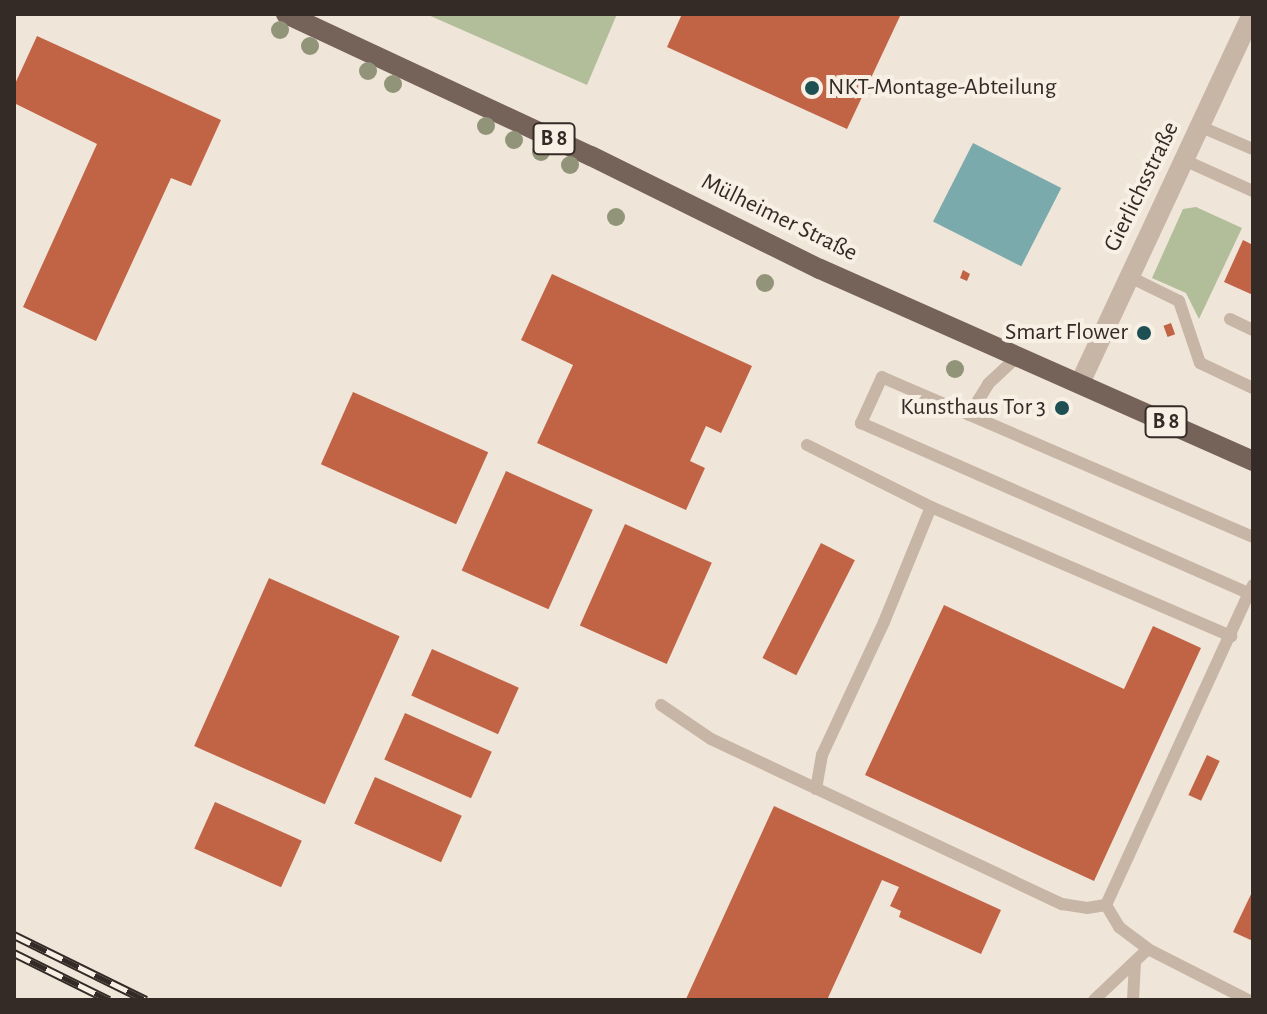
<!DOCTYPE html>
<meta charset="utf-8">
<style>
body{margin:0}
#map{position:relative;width:1267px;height:1014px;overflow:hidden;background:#f0e5d9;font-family:"Alegreya Sans",sans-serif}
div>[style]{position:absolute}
.green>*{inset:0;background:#b2be9a}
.water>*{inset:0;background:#7aaaac;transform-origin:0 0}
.building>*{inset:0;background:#c16446;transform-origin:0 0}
.lane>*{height:12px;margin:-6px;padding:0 6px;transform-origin:6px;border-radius:6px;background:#c7b5a6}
.street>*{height:20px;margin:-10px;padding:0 10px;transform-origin:10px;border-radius:10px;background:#c7b5a6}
.primary>*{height:20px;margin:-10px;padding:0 10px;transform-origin:10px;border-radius:10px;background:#756258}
.rail>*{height:9px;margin-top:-4.5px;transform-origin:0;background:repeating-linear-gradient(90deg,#f8f0e5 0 18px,#342b27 0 36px);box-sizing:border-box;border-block:2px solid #342b27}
.trees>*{width:18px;height:18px;margin:-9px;border-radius:50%;background:#919479}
.dots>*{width:22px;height:22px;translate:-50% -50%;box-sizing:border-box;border:4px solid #f8f0e5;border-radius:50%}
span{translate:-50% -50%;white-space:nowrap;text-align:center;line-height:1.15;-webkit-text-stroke:8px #f8f0e5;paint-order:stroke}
.shield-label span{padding:2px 6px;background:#f8f0e5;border:2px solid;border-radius:6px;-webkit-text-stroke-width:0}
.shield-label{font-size:22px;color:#342b27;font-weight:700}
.poi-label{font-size:24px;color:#342b27}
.left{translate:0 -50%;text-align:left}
.right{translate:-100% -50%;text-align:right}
.street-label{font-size:24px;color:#342b27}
.frame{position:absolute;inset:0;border:16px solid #342b27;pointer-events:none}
</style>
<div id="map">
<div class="green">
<div style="clip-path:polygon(426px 14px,617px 14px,587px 85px)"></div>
<div style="clip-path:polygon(1196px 207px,1242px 228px,1199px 319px,1186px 293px,1152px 278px,1183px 209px)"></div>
</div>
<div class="water">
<div style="left:973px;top:143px;width:99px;height:88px;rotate:27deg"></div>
</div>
<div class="building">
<div style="clip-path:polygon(682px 14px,901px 14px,847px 129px,667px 47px)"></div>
<div style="clip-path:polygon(37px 36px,221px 120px,191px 186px,171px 178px,96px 341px,23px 307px,97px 144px,14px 103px,14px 86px)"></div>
<div style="clip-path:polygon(1243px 240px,1253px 245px,1253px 295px,1224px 282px)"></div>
<div style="clip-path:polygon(963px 270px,970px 274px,967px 281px,960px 278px)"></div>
<div style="clip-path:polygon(552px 274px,752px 366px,721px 433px,706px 426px,690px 461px,705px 468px,686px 510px,537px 443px,573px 365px,521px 340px)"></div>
<div style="left:1171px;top:323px;width:12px;height:8px;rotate:70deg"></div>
<div style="left:353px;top:392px;width:148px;height:79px;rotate:24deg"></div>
<div style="left:506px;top:471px;width:95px;height:109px;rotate:24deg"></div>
<div style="left:625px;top:524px;width:95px;height:111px;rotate:24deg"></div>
<div style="left:821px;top:543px;width:38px;height:129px;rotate:27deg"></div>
<div style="left:269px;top:578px;width:143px;height:184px;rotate:24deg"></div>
<div style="clip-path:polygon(944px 605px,1124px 689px,1153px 626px,1201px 648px,1094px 881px,865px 775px)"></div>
<div style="left:432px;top:649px;width:95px;height:51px;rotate:24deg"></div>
<div style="left:405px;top:713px;width:95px;height:51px;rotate:24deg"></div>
<div style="left:1207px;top:755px;width:14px;height:44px;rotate:25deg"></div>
<div style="left:375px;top:777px;width:95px;height:51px;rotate:24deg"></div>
<div style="left:215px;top:802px;width:95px;height:51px;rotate:24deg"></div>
<div style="clip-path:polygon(774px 806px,1001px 910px,981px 954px,899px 917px,901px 911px,890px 906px,899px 887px,882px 880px,827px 1000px,686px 999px)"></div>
<div style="clip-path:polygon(1253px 890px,1253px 941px,1233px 932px)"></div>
</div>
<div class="lane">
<div style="left:1199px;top:126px;width:59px;rotate:23.1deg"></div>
<div style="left:1184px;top:160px;width:76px;rotate:24.2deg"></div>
<div style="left:1128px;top:276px;width:57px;rotate:26.1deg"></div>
<div style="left:1179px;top:301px;width:65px;rotate:71.3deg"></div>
<div style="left:1200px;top:363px;width:59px;rotate:25.3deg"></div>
<div style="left:1230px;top:319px;width:25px;rotate:26deg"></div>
<div style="left:969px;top:415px;width:36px;rotate:-58deg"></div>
<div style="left:988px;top:384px;width:41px;rotate:-43deg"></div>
<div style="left:807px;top:445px;width:139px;rotate:26.6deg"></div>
<div style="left:931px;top:507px;width:327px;rotate:23.3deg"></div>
<div style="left:1253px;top:537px;width:404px;rotate:-156.7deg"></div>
<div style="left:882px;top:377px;width:51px;rotate:114.5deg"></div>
<div style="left:861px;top:423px;width:424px;rotate:23.7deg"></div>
<div style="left:1249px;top:593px;width:9px;rotate:-63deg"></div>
<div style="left:661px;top:705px;width:60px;rotate:34.2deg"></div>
<div style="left:711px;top:739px;width:388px;rotate:25.2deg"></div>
<div style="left:1062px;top:904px;width:25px;rotate:9deg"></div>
<div style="left:1087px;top:908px;width:19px;rotate:-9deg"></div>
<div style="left:1106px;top:905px;width:343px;rotate:-65.4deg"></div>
<div style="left:816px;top:789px;width:35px;rotate:-80deg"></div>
<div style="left:822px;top:755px;width:147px;rotate:-65deg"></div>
<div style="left:884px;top:622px;width:124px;rotate:-67.8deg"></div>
<div style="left:1106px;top:905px;width:26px;rotate:59deg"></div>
<div style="left:1119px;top:927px;width:36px;rotate:37deg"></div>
<div style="left:1148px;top:949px;width:112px;rotate:27deg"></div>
<div style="left:1094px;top:1000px;width:74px;rotate:-43.4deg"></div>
<div style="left:1133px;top:1000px;width:38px;rotate:-87deg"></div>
</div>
<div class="street">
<div style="left:1080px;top:383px;width:407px;rotate:-65deg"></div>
</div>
<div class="primary">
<div style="left:286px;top:14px;width:336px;rotate:25deg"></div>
<div style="left:591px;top:156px;width:255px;rotate:26.3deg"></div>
<div style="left:820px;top:269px;width:474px;rotate:23.9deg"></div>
</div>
<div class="rail">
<div style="left:14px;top:935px;width:147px;rotate:26.2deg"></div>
<div style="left:14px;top:953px;width:106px;rotate:26.3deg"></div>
</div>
<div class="trees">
<div style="left:280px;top:30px"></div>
<div style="left:310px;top:46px"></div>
<div style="left:368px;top:71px"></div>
<div style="left:393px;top:84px"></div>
<div style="left:486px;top:126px"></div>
<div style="left:514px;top:140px"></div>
<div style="left:541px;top:152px"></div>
<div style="left:570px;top:165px"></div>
<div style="left:616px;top:217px"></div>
<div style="left:765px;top:283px"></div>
<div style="left:955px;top:369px"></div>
</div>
<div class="dots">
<div style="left:812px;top:88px;background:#1e5053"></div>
<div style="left:1144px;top:333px;background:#1e5053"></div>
<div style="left:1062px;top:408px;background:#1e5053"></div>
</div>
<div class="shield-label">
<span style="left:554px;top:139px">B 8</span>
<span style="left:1166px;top:422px">B 8</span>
</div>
<div class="poi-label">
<span class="left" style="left:828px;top:88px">NKT-Montage-Abteilung</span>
<span class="right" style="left:1128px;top:333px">Smart Flower</span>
<span class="right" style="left:1046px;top:408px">Kunsthaus Tor 3</span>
</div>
<div class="street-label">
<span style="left:1142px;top:187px;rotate:-64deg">Gierlichsstraße</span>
<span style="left:779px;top:218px;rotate:26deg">Mülheimer Straße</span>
</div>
<div class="frame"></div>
</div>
